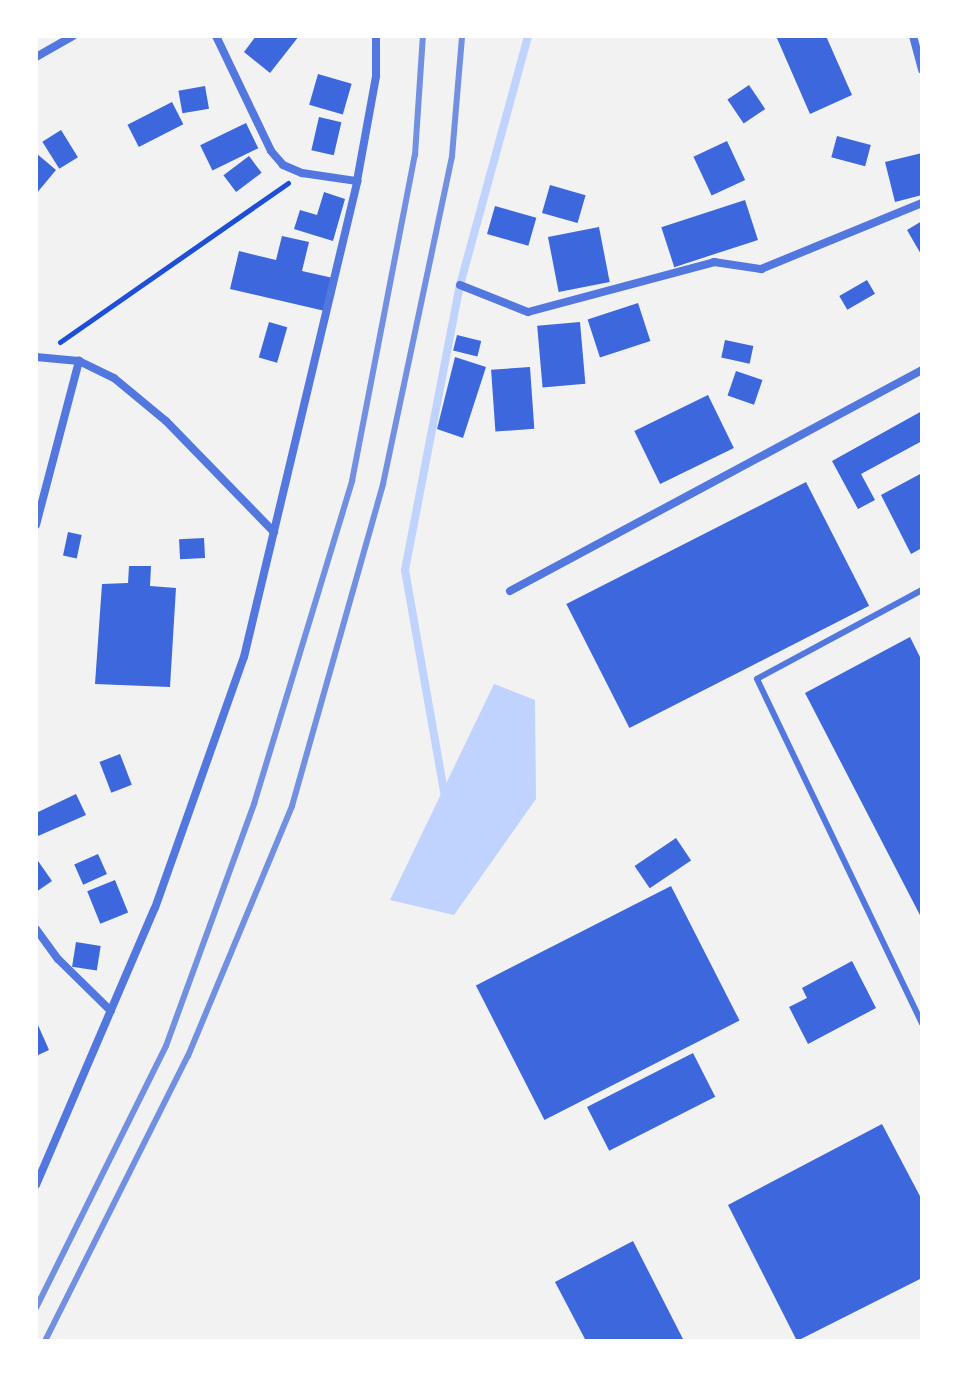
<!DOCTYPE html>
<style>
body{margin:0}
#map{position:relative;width:958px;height:1377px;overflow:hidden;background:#f2f2f2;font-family:"Source Serif 4",serif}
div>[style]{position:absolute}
.water>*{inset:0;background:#bfd3fe}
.stream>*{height:8px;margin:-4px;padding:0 4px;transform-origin:4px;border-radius:4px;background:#bfd3fe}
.building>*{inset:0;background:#3d67dc;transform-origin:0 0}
.path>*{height:5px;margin:-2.5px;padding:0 2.5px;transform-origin:2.5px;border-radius:2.5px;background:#1d4ed8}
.service>*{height:6px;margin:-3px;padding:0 3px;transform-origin:3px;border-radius:3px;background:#5277de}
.minor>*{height:8px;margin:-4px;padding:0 4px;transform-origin:4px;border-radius:4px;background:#5277de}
.rail>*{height:6px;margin:-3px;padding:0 3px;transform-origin:3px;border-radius:3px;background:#7290e2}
span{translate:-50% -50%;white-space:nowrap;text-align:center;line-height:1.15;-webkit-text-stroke:8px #fff;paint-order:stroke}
.frame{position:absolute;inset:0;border:38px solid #fff;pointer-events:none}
</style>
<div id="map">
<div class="water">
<div style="clip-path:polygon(494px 684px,535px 700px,536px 799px,454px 915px,390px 900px)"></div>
</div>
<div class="stream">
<div style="left:445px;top:797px;width:230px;rotate:-100deg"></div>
<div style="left:405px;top:570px;width:290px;rotate:-79.1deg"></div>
<div style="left:460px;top:285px;width:258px;rotate:-74.7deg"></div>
</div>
<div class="building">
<div style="clip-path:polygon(256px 36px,299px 36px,270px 73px,244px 52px)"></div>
<div style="clip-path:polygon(776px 36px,826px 36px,852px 95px,810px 114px)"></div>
<div style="left:318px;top:74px;width:35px;height:32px;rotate:16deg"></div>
<div style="left:749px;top:85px;width:29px;height:26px;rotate:56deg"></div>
<div style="left:205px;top:86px;width:23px;height:27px;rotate:80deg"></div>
<div style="left:172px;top:102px;width:25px;height:50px;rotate:63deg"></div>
<div style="left:319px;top:117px;width:23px;height:34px;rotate:13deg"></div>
<div style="left:246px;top:123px;width:28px;height:51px;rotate:64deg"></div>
<div style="left:61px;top:130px;width:32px;height:22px;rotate:58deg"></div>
<div style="left:837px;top:136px;width:35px;height:22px;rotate:15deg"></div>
<div style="left:727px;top:141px;width:43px;height:37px;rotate:65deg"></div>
<div style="clip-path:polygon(36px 153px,56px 170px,36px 194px)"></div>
<div style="clip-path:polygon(922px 153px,922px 195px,895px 202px,885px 162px)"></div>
<div style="left:249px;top:156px;width:21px;height:32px;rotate:53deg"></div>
<div style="left:550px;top:185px;width:37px;height:29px;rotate:16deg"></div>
<div style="clip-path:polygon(324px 192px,345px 199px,333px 241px,294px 229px,300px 210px,317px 215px)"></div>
<div style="left:745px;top:200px;width:42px;height:88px;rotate:72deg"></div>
<div style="left:495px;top:206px;width:43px;height:29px;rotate:16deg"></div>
<div style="clip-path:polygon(922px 221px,922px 256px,907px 230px)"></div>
<div style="left:599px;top:227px;width:56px;height:52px;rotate:79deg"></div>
<div style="clip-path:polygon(282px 236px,309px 242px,302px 271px,333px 278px,325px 311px,230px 289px,239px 251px,276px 260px)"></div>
<div style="left:867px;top:280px;width:16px;height:32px;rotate:60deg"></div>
<div style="left:638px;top:303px;width:40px;height:53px;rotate:72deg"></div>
<div style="left:269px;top:322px;width:19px;height:37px;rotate:16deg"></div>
<div style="left:580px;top:322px;width:62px;height:43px;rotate:85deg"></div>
<div style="left:457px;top:335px;width:25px;height:16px;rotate:14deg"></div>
<div style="left:725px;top:340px;width:29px;height:18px;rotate:12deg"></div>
<div style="clip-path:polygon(455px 357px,486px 367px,463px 438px,437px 429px)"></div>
<div style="left:530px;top:367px;width:62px;height:39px;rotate:86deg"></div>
<div style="left:736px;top:371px;width:28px;height:26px;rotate:19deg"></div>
<div style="left:708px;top:395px;width:59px;height:82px;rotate:64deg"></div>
<div style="clip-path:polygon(922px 411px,922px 441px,861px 474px,875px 500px,858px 509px,832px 461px)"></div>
<div style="clip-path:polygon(922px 473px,922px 548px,911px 554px,881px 495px)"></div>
<div style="left:806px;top:482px;width:139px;height:269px;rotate:63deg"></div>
<div style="left:68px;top:532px;width:14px;height:24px;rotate:12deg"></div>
<div style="left:204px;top:538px;width:20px;height:25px;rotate:87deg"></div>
<div style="clip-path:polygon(129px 566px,151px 566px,150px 586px,176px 588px,170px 687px,95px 684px,102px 584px,128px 583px)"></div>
<div style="clip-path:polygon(910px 637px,922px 661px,922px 919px,805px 693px)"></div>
<div style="left:120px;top:754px;width:33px;height:22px;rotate:69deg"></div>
<div style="clip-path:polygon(76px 794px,86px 815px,38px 836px,36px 813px)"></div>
<div style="left:676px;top:838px;width:27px;height:50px;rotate:56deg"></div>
<div style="left:98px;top:854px;width:22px;height:26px;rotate:66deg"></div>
<div style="clip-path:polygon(36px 858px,52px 881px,36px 892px)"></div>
<div style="left:115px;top:880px;width:35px;height:30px;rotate:68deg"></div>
<div style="left:671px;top:886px;width:151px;height:219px;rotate:63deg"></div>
<div style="left:76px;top:942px;width:25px;height:25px;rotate:9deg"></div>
<div style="clip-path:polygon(852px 961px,876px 1008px,808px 1044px,789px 1007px,807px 998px,802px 988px)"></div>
<div style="clip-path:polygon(38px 1025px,49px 1050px,36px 1056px,36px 1026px)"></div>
<div style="left:693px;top:1053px;width:49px;height:119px;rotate:63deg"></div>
<div style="clip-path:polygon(882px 1124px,922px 1200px,922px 1278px,797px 1341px,728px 1205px)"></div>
<div style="clip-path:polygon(633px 1241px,684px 1341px,586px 1341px,555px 1282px)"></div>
</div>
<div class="path">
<div style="left:60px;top:342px;width:278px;rotate:-34.9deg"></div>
</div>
<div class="service">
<div style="left:922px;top:590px;width:187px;rotate:151.7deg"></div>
<div style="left:757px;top:679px;width:382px;rotate:64.4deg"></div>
</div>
<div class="minor">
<div style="left:216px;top:36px;width:127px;rotate:64.4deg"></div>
<div style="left:271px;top:151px;width:18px;rotate:49deg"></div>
<div style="left:283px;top:165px;width:21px;rotate:23deg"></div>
<div style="left:302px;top:173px;width:56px;rotate:8.3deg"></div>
<div style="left:913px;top:36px;width:35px;rotate:75deg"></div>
<div style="left:36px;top:57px;width:43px;rotate:-29.6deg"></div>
<div style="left:460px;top:285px;width:73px;rotate:21.7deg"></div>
<div style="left:528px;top:312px;width:193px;rotate:-15deg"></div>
<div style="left:714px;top:262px;width:48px;rotate:8.5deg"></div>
<div style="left:761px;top:269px;width:174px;rotate:-22.3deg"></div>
<div style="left:36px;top:357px;width:43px;rotate:5.3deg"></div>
<div style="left:79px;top:361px;width:39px;rotate:26deg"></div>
<div style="left:114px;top:378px;width:67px;rotate:39.6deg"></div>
<div style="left:166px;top:421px;width:155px;rotate:45.8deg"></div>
<div style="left:36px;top:525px;width:170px;rotate:-75.3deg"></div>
<div style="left:510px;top:591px;width:468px;rotate:-28.2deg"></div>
<div style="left:36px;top:929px;width:37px;rotate:54deg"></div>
<div style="left:58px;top:959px;width:74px;rotate:44.5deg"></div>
<div style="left:36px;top:1185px;width:301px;rotate:-66.8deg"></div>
<div style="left:155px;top:908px;width:266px;rotate:-70.5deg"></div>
<div style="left:244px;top:657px;width:489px;rotate:-76.6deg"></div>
<div style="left:357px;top:181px;width:107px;rotate:-79.7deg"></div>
<div style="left:376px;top:76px;width:40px;rotate:-90deg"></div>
</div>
<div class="rail">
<div style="left:36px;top:1308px;width:292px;rotate:-63.6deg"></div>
<div style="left:166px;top:1046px;width:258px;rotate:-70deg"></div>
<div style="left:254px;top:804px;width:338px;rotate:-73.1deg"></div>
<div style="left:352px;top:481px;width:332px;rotate:-79.1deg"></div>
<div style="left:415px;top:155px;width:119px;rotate:-86.2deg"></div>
<div style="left:45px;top:1341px;width:319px;rotate:-63.4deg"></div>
<div style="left:188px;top:1056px;width:271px;rotate:-67.4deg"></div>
<div style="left:292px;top:806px;width:335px;rotate:-74.2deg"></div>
<div style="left:383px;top:484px;width:335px;rotate:-78.1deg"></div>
<div style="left:452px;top:156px;width:120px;rotate:-85.2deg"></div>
</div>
<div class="frame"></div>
</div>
